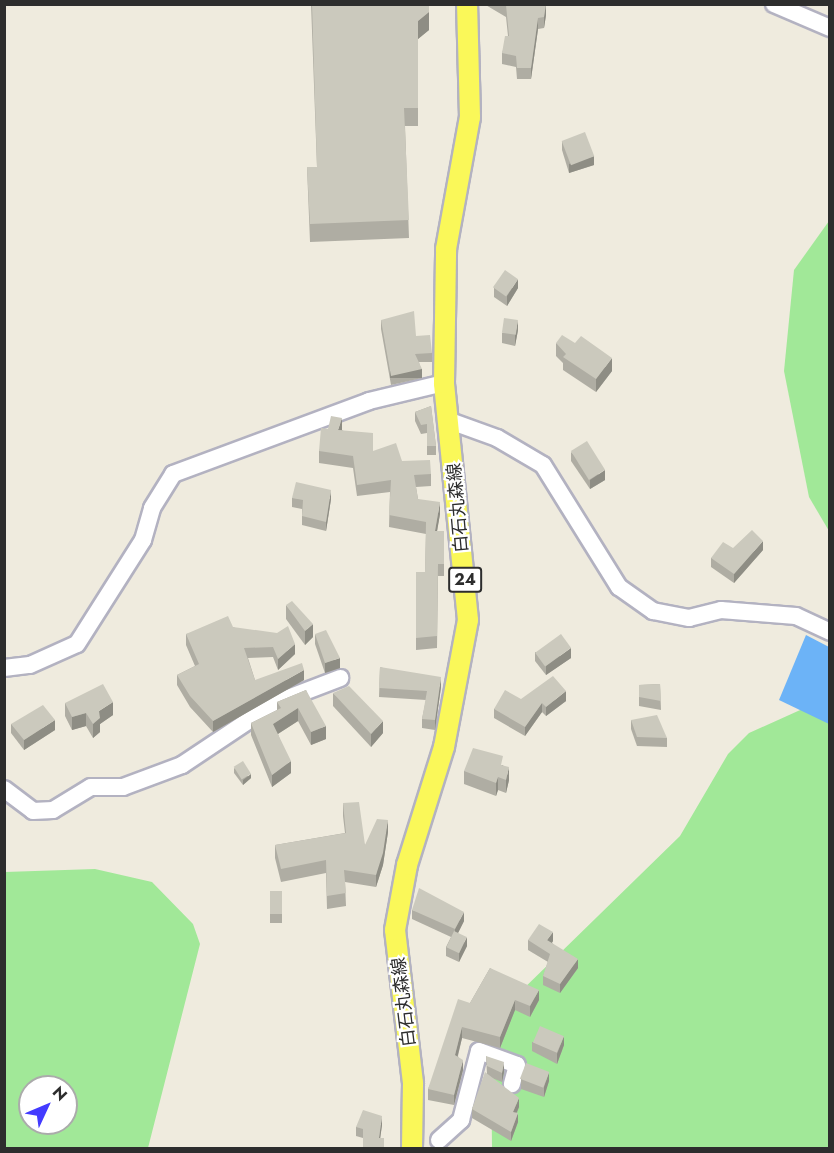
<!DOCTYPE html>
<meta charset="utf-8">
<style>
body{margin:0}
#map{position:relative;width:834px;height:1153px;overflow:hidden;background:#efebde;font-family:Jost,"Noto Sans JP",sans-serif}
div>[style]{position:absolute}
.green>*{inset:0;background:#a1e898}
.water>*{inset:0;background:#6cb3f7}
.roads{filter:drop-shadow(2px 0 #b3b2c1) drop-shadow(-2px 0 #b3b2c1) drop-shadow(0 2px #b3b2c1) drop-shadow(0 -2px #b3b2c1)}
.minor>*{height:16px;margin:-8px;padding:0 8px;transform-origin:8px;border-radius:8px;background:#fff}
.major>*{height:20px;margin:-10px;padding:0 10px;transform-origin:10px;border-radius:10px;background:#faf859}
.wall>*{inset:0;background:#afada3;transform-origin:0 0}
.shaded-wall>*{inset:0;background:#8e8d84;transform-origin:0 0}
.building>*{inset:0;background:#cbc9bd;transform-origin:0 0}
span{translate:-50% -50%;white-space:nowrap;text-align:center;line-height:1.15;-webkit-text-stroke:4.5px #fff;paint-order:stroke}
.shield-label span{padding:2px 4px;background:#fff;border:2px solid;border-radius:4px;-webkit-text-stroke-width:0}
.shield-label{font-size:16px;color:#2d2d2d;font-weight:700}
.street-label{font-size:18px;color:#2d2d2d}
.frame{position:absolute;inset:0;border:6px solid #2d2d2d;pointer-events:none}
.north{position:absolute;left:18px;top:1075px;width:60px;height:60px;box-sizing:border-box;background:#fff;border:2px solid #ababab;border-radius:50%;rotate:46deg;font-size:16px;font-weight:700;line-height:24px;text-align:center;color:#2d2d2d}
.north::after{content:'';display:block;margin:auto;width:21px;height:27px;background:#433bff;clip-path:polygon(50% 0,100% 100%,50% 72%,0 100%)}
</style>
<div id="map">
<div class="green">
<div style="clip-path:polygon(829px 221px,829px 531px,809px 497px,784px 371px,794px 270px)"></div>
<div style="clip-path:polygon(829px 697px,829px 1148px,492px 1148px,491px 1056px,515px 997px,680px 836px,728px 754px,749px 733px)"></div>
<div style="clip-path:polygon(evenodd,95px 869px,152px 882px,193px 924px,200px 944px,148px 1148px,5px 1148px,5px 872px,95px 869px,30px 1087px,66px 1087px,66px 1123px,30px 1123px,30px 1087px)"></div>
</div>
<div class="water">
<div style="clip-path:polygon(806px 635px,829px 647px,829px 724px,779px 700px)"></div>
</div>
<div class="roads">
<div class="minor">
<div style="left:774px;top:4px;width:61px;rotate:23.2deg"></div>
<div style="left:450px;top:421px;width:50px;rotate:19.9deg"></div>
<div style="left:497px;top:438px;width:53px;rotate:30.4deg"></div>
<div style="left:543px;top:465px;width:144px;rotate:58.1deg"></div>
<div style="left:619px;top:587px;width:42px;rotate:35.2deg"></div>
<div style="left:653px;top:611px;width:37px;rotate:11deg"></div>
<div style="left:689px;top:618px;width:33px;rotate:-14deg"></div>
<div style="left:721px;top:610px;width:75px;rotate:4.6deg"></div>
<div style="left:796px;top:616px;width:38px;rotate:25deg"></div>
<div style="left:4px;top:668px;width:26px;rotate:-7deg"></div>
<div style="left:30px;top:665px;width:51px;rotate:-24.1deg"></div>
<div style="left:77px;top:644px;width:123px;rotate:-57.6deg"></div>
<div style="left:143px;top:540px;width:33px;rotate:-74deg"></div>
<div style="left:152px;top:508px;width:40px;rotate:-58deg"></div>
<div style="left:173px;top:474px;width:209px;rotate:-20.4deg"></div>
<div style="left:369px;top:401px;width:77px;rotate:-13.5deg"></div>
<div style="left:4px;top:789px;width:36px;rotate:37deg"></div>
<div style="left:33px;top:811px;width:20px;rotate:-3deg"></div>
<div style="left:53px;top:810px;width:44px;rotate:-31.2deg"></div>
<div style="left:91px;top:787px;width:32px"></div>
<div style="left:123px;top:787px;width:63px;rotate:-20.4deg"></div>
<div style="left:182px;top:765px;width:112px;rotate:-33.7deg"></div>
<div style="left:275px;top:703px;width:70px;rotate:-21deg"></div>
<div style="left:439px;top:1140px;width:30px;rotate:-42deg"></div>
<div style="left:461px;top:1120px;width:71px;rotate:-75.4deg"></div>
<div style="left:479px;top:1051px;width:40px;rotate:20.2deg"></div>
<div style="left:517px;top:1065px;width:20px;rotate:105deg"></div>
</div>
<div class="major">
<div style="left:412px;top:1148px;width:65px;rotate:-89.1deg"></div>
<div style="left:413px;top:1083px;width:154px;rotate:-96.7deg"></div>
<div style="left:395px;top:930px;width:66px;rotate:-79.5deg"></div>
<div style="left:407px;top:865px;width:124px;rotate:-72.6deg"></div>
<div style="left:444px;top:747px;width:129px;rotate:-79.3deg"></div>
<div style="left:468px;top:620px;width:238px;rotate:-95.8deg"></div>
<div style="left:444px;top:383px;width:134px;rotate:-89.1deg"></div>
<div style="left:446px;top:249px;width:134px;rotate:-79.7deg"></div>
<div style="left:470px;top:117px;width:113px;rotate:-91.5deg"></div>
</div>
</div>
<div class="wall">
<div style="clip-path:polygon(311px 4px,429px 4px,429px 30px,418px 39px,418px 126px,405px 126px,409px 238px,310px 242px,307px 167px,317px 167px)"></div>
<div style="clip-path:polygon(484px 4px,546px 4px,546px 15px,544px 28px,538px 29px,531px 79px,517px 79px,516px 67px,502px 64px,502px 53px,508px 36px,506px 17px)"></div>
<div style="clip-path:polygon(562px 141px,594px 165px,569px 173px,562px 150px)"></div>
<div style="clip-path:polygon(494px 288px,518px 288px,507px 306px,494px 297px)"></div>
<div style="clip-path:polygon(381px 320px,416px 336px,432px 353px,432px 362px,419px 362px,422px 378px,391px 385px,381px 329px)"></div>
<div style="clip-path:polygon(518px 330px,515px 346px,502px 343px,502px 333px)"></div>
<div style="clip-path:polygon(556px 343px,612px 371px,596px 392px,563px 370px,563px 363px,556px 356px)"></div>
<div style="clip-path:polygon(431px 406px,436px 446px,436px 455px,427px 455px,427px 433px,421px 434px,415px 421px,415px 412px)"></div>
<div style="clip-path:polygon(328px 429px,342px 430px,373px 451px,402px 461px,431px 474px,431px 486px,416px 487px,418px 499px,440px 514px,437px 531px,444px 531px,444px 576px,438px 576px,437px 648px,416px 650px,416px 572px,425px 572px,426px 534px,389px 527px,390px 492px,357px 496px,353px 468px,319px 463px,319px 451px)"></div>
<div style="clip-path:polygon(571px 452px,605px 480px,590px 489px,571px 461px)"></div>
<div style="clip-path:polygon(292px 498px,331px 499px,326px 531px,302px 525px,302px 509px,292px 507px)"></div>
<div style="clip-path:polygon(763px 550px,734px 583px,711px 567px,711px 558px)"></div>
<div style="clip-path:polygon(286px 605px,313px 637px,305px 645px,286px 619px)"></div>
<div style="clip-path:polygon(233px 627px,295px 654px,278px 670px,273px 657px,248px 658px,255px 680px,304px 680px,213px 732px,190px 707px,177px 685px,177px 675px,195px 666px,186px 645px,186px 634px)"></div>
<div style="clip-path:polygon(315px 634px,340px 668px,325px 673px,315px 644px)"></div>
<div style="clip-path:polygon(535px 652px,571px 658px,546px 675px,535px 661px)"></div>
<div style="clip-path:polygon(380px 667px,441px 687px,435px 730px,422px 728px,422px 719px,426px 700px,379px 697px)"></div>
<div style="clip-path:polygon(660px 684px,661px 710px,639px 706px,639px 685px)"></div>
<div style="clip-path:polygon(306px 690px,326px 739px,311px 745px,298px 721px,278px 734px,291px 773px,272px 787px,251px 735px,251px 723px,277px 710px,277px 702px)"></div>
<div style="clip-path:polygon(333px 693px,383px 733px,371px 747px,333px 706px)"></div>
<div style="clip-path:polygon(521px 699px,566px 701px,546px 716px,542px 712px,525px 736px,494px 718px,494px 709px)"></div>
<div style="clip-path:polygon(65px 703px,113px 715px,100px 724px,100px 732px,93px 738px,86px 726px,72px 730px,65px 716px)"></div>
<div style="clip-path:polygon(631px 720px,667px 738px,667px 747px,637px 746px,631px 729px)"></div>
<div style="clip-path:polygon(11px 724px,55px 730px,24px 750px,11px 733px)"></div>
<div style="clip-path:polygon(503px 765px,509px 780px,506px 793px,498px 790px,496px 796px,464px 784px,464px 771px)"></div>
<div style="clip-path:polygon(234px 768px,251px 778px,243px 785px,234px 773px)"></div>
<div style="clip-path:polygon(343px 803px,365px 845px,388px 832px,383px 865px,376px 887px,345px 882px,346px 906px,327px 909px,326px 873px,281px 882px,275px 858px,275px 845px,345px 833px,343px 816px)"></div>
<div style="left:270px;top:891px;width:12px;height:32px"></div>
<div style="clip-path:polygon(412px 910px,464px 921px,458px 933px,467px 946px,459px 962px,446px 956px,446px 947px,451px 937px,412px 919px)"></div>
<div style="clip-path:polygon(528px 940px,553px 941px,552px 943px,578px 968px,560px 993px,543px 985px,543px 976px,548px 962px,528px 950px)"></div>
<div style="clip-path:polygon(490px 968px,539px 1000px,530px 1017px,515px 1010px,500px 1048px,462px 1038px,458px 1056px,463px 1070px,454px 1105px,428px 1100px,428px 1089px,470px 1003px)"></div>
<div style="clip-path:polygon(532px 1042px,564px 1045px,557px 1064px,532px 1051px)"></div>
<div style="clip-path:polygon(486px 1056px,504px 1072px,502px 1082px,492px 1078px,519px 1107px,517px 1113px,518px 1122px,511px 1141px,472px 1118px,472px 1109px,487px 1074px)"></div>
<div style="clip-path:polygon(521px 1079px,549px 1081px,544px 1097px,521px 1089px)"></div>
<div style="clip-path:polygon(382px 1125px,380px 1138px,363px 1138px,356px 1136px,356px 1127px)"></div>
</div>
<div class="shaded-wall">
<div style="clip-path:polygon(546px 4px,546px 15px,544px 28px,544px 17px)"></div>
<div style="clip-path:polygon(429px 12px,429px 30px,418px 39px,418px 21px)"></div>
<div style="clip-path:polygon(538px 18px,538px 29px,531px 79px,531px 68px)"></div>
<div style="clip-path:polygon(594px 156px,594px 165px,569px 173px,569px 164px)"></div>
<div style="clip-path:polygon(518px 279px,518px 288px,507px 306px,507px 296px)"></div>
<div style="clip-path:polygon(518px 320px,518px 330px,515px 346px,515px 336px)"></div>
<div style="clip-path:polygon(612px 358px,612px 371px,596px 392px,596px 379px)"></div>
<div style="left:422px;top:369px;width:9px;height:32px;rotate:90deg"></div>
<div style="clip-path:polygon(342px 418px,342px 430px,338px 430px)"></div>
<div style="clip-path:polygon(605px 470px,605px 480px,590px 489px,590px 480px)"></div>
<div style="clip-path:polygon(331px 490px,331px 499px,326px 531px,326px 522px)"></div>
<div style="clip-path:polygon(440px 502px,440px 514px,435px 543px,435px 531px)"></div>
<div style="clip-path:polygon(763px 541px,763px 550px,734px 583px,734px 574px)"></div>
<div style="clip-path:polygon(313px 624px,313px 637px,305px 645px,305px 631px)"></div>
<div style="clip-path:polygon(295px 644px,295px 654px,278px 670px,278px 659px)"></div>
<div style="clip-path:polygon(571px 648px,571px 658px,546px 675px,546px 666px)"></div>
<div style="clip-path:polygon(340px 658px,340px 668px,325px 673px,325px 663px)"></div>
<div style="clip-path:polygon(304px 670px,304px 680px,213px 732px,213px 721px)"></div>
<div style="clip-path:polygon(441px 677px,441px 687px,435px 730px,435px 720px)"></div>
<div style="clip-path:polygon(566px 691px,566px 701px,546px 716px,546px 707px)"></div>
<div style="clip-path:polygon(113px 702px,113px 715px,100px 724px,100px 732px,93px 738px,93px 724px,99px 711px)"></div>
<div style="clip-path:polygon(542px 703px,542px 712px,525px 736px,525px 727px)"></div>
<div style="clip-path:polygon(298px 708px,298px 721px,273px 737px,273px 724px)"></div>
<div style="clip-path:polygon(86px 713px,86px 726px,72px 730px,72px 717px)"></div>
<div style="clip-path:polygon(55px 720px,55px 730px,24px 750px,24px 740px)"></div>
<div style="clip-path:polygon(383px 721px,383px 733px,371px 747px,371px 734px)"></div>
<div style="clip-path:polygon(326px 726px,326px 739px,311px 745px,311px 732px)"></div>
<div style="clip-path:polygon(291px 761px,291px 773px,272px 787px,272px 775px)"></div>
<div style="clip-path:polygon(509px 767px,509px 780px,506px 793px,506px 780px)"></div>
<div style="clip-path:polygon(251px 774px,251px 778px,243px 785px,243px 780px)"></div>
<div style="clip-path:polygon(498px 777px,498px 790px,496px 796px,496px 783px)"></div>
<div style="clip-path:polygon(388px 820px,388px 832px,383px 865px,376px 887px,376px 875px)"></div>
<div style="clip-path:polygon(464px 912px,464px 921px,455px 939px,455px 929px)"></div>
<div style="clip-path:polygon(553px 932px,553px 941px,547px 950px,547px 940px)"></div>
<div style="clip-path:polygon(467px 937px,467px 946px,459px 962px,459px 953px)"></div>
<div style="clip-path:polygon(578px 959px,578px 968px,560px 993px,560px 984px)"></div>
<div style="clip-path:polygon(539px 990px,539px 1000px,530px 1017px,530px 1006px)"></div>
<div style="clip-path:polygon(515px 1000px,515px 1010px,500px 1048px,500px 1037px)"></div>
<div style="clip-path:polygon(462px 1027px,462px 1038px,455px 1066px,455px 1055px)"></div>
<div style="clip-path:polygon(564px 1036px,564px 1045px,557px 1064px,557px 1054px)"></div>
<div style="clip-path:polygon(463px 1060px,463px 1070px,454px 1105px,454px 1095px)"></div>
<div style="clip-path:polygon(504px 1062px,504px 1072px,502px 1082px,502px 1073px)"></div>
<div style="clip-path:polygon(549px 1072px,549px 1081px,544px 1097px,544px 1087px)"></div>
<div style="clip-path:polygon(519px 1098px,519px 1107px,513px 1121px,513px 1112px)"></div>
<div style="clip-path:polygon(518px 1113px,518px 1122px,511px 1141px,511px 1132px)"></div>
<div style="clip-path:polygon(382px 1116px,382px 1125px,379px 1147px,379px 1138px)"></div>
</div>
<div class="building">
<div style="clip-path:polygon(312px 4px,429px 4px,429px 12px,418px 21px,418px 108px,404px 108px,409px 220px,310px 224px,307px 167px,317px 167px)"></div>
<div style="clip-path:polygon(504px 4px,546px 4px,544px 17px,538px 18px,531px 68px,517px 68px,516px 56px,502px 53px,505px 36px,509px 36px,506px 5px)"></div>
<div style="left:585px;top:132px;width:26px;height:25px;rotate:69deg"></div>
<div style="left:505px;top:270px;width:16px;height:21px;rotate:35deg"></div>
<div style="clip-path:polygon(414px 311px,416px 336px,430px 335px,432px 353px,415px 354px,422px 369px,391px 376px,381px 320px)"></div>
<div style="left:504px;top:318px;width:14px;height:15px;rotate:8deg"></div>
<div style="clip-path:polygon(562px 335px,575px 343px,581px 336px,612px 358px,596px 379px,563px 357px,566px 354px,556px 343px)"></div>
<div style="clip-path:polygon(431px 406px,436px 446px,427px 446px,427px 424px,421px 425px,415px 412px)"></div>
<div style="clip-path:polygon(331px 416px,342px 418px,338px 430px,373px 433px,373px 451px,396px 443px,402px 461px,430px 460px,431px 474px,414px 475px,418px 499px,440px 502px,435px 531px,444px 531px,444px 564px,438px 564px,437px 636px,416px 638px,416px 572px,425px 572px,426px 522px,389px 515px,391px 480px,357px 485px,353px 456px,319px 451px,321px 428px,328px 429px)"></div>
<div style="left:587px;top:441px;width:34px;height:19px;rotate:58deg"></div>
<div style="clip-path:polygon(296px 482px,331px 490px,326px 522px,302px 516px,303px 500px,292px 498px)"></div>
<div style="clip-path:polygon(752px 530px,763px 541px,734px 574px,711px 558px,723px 542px,733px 548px)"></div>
<div style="clip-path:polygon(292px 601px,313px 624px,305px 631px,286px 605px)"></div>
<div style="clip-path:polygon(228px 616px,233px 627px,277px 633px,288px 626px,295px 644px,278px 659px,273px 647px,244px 648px,255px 680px,302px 663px,304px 670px,213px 721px,190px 696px,177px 675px,199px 664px,186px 634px)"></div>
<div style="clip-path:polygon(326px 630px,340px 658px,325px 663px,315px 634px)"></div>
<div style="left:561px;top:634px;width:17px;height:32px;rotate:54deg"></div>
<div style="clip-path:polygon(380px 667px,441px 677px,435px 720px,422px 719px,427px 691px,379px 688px)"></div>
<div style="clip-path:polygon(553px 676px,566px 691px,546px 707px,542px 703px,525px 727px,494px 709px,505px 690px,521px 699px)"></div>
<div style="clip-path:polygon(103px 684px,113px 702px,99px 711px,100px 718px,93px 724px,86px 713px,72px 717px,65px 703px)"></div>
<div style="clip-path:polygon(660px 684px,661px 701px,639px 697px,639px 685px)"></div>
<div style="clip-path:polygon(349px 686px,383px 721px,371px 734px,333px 693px)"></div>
<div style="clip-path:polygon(306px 690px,326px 726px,311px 732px,298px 708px,273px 724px,291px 761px,272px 775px,251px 723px,281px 708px,277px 702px)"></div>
<div style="clip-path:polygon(43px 705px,55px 720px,24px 740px,11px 724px)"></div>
<div style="clip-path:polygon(657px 715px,667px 738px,637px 737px,631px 720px)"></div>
<div style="clip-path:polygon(473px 748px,503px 756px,501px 765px,509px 767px,506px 780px,498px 777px,496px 783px,464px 771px)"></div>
<div style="left:243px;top:761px;width:15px;height:11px;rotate:58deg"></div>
<div style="clip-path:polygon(359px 802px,365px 845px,377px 819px,388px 820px,383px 853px,376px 875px,344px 870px,346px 893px,327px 896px,326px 860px,281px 869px,275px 845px,346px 833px,343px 803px)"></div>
<div style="clip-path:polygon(419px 888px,464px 912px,455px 929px,412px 910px)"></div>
<div style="left:270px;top:891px;width:12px;height:23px"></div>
<div style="clip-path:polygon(539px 924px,553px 932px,547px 940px,578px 959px,560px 984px,543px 976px,550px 954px,528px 940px)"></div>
<div style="left:454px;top:931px;width:14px;height:18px;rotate:25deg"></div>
<div style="clip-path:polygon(490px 968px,539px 990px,530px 1006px,515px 1000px,500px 1037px,462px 1027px,455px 1055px,463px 1060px,454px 1095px,428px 1089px,458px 999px,470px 1003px)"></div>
<div style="left:540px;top:1026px;width:26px;height:18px;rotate:23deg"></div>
<div style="clip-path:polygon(486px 1056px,504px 1062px,502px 1073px,487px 1066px)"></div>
<div style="left:526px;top:1063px;width:25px;height:17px;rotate:21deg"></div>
<div style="clip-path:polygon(485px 1072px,519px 1098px,513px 1112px,518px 1113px,511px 1132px,472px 1109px)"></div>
<div style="clip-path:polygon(363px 1110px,382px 1116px,379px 1138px,384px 1138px,384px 1149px,363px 1149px,363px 1129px,356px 1127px)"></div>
</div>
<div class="shield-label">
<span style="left:465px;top:580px">24</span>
</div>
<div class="street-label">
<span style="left:458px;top:508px;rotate:-95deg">白石丸森線</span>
<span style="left:404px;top:1002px;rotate:-97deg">白石丸森線</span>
</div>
<div class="frame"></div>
<div class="north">N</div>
</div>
